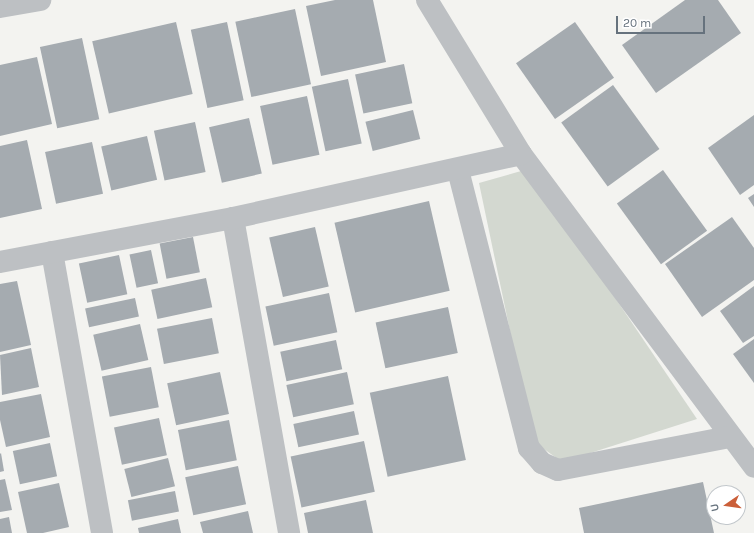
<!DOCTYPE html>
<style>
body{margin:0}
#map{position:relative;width:754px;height:533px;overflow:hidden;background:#f3f3f0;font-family:Karla,sans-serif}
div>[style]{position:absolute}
.green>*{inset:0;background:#d3d8d0}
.building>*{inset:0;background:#a5abb0;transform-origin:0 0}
.minor>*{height:22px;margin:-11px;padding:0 11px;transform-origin:11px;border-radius:11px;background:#bdc0c3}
span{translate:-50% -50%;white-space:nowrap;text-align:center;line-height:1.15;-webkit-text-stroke:4px #fff;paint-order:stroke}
.north{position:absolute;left:706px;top:485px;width:40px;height:40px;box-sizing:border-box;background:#fff;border:1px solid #c2c7cb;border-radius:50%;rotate:257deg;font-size:11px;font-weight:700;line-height:16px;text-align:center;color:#66727d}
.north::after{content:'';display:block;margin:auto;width:14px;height:18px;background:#cb5f39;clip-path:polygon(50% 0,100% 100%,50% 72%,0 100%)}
.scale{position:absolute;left:616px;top:16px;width:89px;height:18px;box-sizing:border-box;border:2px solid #66727d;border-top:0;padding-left:5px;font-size:12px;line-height:14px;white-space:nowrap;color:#66727d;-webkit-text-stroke:3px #fff;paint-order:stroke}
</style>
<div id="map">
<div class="green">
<div style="clip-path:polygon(528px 169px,697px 419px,562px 462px,533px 441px,479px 183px)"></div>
</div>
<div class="building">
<div style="clip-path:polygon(335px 0,373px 0,386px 62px,321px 76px,306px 6px)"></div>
<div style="clip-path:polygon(685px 0,718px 0,741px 33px,656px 93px,622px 45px)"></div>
<div style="left:295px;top:9px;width:77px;height:61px;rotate:78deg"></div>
<div style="left:176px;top:22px;width:74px;height:86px;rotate:77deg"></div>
<div style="left:227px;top:22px;width:80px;height:37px;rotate:78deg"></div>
<div style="left:575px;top:22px;width:68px;height:72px;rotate:55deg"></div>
<div style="left:82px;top:38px;width:83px;height:43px;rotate:78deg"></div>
<div style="clip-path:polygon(37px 57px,52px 124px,0 136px,0 65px)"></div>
<div style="left:404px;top:64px;width:40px;height:50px;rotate:78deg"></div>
<div style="left:348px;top:79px;width:66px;height:37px;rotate:78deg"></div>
<div style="left:613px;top:85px;width:79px;height:64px;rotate:54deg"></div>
<div style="left:307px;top:96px;width:60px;height:48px;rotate:78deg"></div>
<div style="left:413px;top:110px;width:30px;height:49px;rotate:76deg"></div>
<div style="clip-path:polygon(754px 115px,754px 185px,740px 195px,708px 148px)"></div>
<div style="left:249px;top:118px;width:57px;height:41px;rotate:77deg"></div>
<div style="left:195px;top:122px;width:51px;height:42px;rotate:78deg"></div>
<div style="left:147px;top:136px;width:45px;height:47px;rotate:77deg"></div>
<div style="clip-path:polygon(27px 140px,42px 209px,0 218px,0 146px)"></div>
<div style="left:92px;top:142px;width:53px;height:48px;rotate:78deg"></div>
<div style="left:663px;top:170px;width:75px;height:57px;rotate:54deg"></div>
<div style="clip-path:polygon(754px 194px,754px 207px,748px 198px)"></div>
<div style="left:429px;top:201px;width:92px;height:97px;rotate:77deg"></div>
<div style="clip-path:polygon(732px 217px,754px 248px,754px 280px,702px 317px,665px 264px)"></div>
<div style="left:315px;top:227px;width:61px;height:47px;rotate:77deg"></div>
<div style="left:193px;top:237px;width:36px;height:34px;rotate:79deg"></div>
<div style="left:151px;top:250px;width:34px;height:22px;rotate:78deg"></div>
<div style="left:119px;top:255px;width:40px;height:41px;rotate:78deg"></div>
<div style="left:206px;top:278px;width:30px;height:56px;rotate:78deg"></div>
<div style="clip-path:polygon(17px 281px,31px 345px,0 352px,0 284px)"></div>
<div style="clip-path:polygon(754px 286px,754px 336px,743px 343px,720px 311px)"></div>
<div style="left:329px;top:293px;width:40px;height:65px;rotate:78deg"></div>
<div style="left:135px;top:298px;width:19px;height:51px;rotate:78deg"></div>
<div style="left:448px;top:307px;width:47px;height:74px;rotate:78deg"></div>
<div style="left:212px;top:318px;width:36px;height:56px;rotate:79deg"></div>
<div style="left:140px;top:324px;width:37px;height:48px;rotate:77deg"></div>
<div style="clip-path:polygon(754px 339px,754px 383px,733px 354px)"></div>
<div style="left:336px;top:340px;width:30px;height:57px;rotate:78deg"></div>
<div style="clip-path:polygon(31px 348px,39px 387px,2px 395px,0 355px)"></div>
<div style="left:151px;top:367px;width:41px;height:50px;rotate:79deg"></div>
<div style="left:220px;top:372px;width:43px;height:54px;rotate:78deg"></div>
<div style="left:347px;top:372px;width:33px;height:62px;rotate:78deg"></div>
<div style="left:448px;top:376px;width:86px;height:80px;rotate:78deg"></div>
<div style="clip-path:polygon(41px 394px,50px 437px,6px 447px,0 420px,0 402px)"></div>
<div style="left:354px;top:411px;width:24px;height:62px;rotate:78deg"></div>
<div style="left:159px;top:418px;width:38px;height:46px;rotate:78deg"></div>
<div style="left:229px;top:420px;width:41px;height:52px;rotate:79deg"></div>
<div style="left:364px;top:441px;width:52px;height:75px;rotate:78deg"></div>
<div style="left:50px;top:443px;width:34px;height:38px;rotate:78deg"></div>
<div style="clip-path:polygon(1px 453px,4px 471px,0 472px,0 454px)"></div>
<div style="left:168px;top:458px;width:29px;height:45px;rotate:76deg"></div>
<div style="left:238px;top:466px;width:39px;height:54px;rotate:78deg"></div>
<div style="clip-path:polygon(5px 479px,12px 510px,0 512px,0 480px)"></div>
<div style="clip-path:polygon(703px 482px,714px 533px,584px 533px,579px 508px)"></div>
<div style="clip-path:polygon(59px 483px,69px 527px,43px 533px,27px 533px,18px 492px)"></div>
<div style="left:175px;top:491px;width:21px;height:48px;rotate:79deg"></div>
<div style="clip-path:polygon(366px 500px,373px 533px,308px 533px,304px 513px)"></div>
<div style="clip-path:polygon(248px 511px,253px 533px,203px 533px,200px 522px)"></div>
<div style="clip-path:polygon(9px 517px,12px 533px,0 533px,0 519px)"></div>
<div style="clip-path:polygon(178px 519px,181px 533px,139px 533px,138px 528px)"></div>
</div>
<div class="minor">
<div style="left:427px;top:0;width:180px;rotate:58.6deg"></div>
<div style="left:521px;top:154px;width:390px;rotate:53.3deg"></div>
<div style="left:0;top:7px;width:41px;rotate:-9.9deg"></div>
<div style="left:458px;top:170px;width:287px;rotate:75.7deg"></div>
<div style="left:529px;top:448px;width:20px;rotate:49deg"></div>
<div style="left:542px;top:463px;width:17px;rotate:24deg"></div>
<div style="left:558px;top:470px;width:175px;rotate:-10.9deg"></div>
<div style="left:233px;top:218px;width:320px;rotate:79.9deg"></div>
<div style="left:52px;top:252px;width:285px;rotate:79.9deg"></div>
<div style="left:0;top:262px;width:237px;rotate:-10.7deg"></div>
<div style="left:233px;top:218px;width:295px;rotate:-12.5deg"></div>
</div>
<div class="north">U</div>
<div class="scale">20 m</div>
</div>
